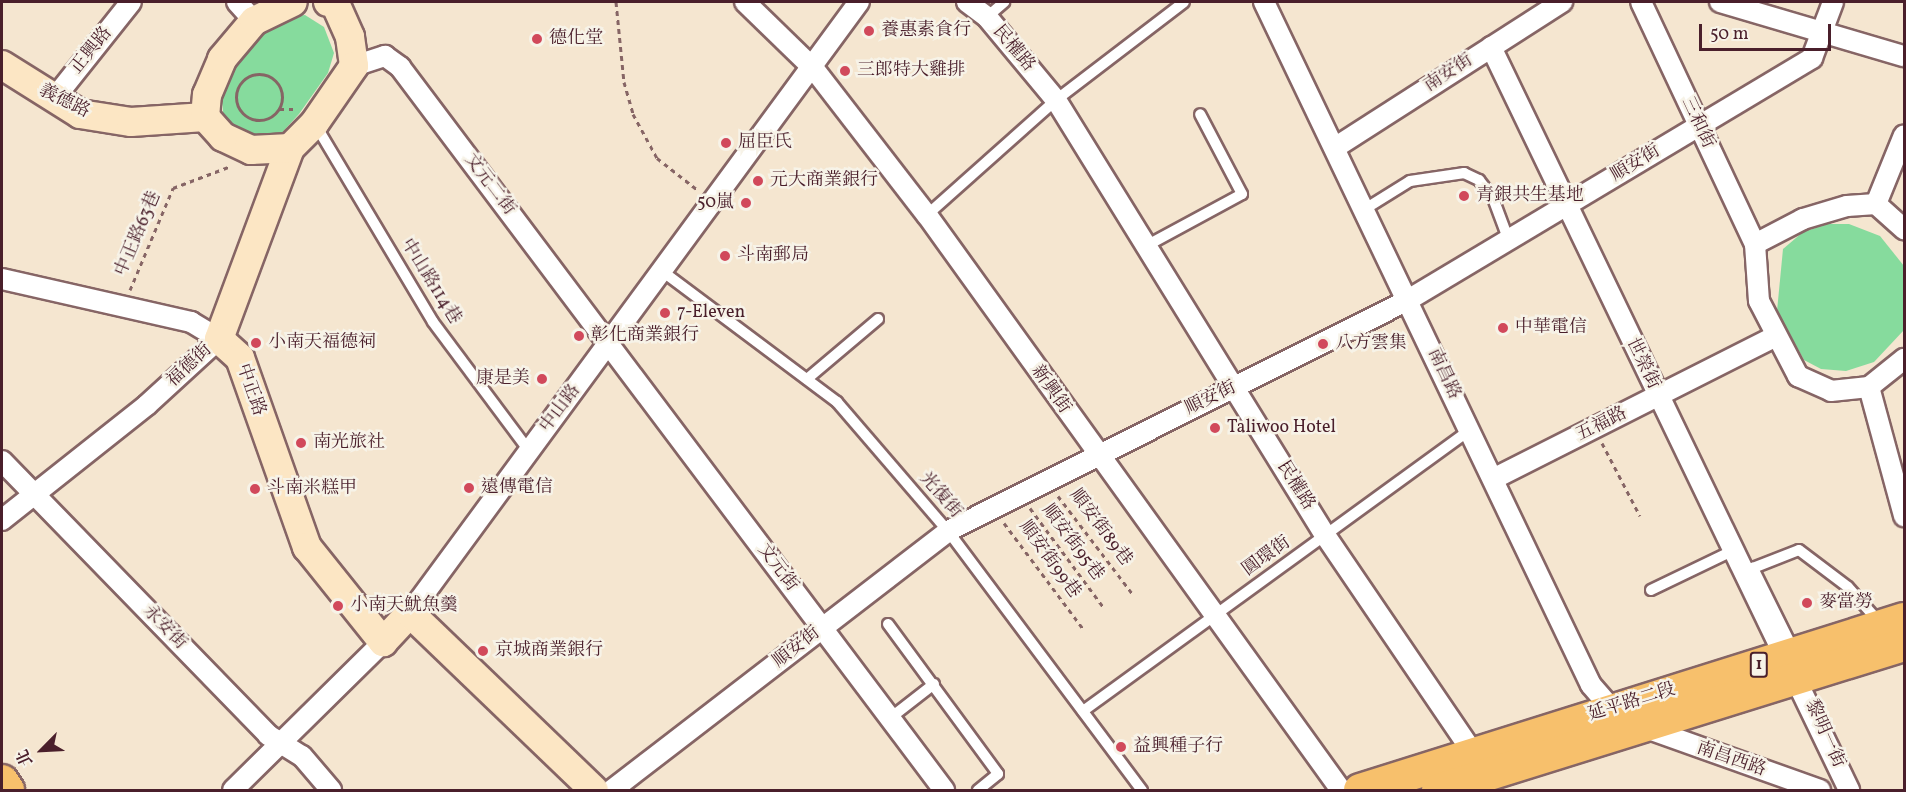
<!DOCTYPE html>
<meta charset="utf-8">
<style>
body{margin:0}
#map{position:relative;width:1906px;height:792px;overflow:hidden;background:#f5e6d0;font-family:Vollkorn,"Noto Serif TC",serif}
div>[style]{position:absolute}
.green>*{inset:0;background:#86db9d}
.path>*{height:3px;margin-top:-1.5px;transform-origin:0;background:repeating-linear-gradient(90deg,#866565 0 4.5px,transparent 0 9px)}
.path>.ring{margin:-1.5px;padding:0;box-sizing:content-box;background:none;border:3px solid #866565;border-radius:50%}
.roads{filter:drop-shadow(2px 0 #866565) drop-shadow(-2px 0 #866565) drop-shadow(0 2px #866565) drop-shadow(0 -2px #866565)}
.service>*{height:10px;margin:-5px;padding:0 5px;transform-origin:5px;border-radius:5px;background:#fff}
.minor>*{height:20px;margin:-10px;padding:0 10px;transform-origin:10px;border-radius:10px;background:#fff}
.secondary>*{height:28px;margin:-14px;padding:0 14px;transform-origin:14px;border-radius:14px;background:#fce6c4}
.primary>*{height:32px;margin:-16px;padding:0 16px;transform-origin:16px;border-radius:16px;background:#f7c06c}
.dots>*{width:16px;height:16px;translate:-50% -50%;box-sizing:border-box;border:3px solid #f7f3e8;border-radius:50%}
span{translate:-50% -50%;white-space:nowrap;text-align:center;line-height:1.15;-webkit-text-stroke:5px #f7f3e8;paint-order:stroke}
.shield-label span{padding:2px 4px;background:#f7f3e8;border:2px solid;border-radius:4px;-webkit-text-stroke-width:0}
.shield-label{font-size:16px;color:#4a1f2b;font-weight:700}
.poi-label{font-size:18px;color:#4a1f2b}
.left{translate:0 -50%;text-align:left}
.right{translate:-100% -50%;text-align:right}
.street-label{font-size:18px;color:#4a1f2b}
.frame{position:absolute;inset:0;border:3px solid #4a1f2b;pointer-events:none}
.north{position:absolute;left:12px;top:720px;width:60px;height:60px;-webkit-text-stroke:4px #f7f3e8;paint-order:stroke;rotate:246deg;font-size:16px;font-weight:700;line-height:24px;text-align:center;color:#4a1f2b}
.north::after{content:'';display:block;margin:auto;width:21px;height:27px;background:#4a1f2b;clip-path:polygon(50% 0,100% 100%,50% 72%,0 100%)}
.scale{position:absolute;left:1699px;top:24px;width:132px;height:27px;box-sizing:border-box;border:3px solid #4a1f2b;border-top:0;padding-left:8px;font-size:18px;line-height:21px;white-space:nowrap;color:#4a1f2b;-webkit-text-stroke:4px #f7f3e8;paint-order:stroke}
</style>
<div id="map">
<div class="green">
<div style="clip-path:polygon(305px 15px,324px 27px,334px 53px,328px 73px,299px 114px,278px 137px,256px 140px,224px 122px,221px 91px,236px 54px,281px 18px)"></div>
<div style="clip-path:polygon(1828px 224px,1849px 224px,1880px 236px,1904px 266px,1904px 330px,1874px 362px,1846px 371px,1821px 369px,1804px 360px,1777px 311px,1783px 249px,1803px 232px)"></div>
</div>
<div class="path">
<div style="left:616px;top:2px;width:80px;rotate:84.3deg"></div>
<div style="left:624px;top:82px;width:33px;rotate:74deg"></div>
<div style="left:633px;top:114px;width:50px;rotate:61.4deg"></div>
<div style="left:657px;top:158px;width:53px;rotate:38.2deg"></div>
<div class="ring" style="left:236px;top:74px;width:43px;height:43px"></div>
<div style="left:280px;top:109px;width:15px"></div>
<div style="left:130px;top:290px;width:111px;rotate:-67.1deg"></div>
<div style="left:173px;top:188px;width:62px;rotate:-20.8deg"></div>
<div style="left:1602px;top:443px;width:82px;rotate:62.5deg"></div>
<div style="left:1058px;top:496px;width:122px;rotate:52.7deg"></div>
<div style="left:1030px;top:508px;width:124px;rotate:53.5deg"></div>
<div style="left:1004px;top:523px;width:134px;rotate:53.2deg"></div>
</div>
<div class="roads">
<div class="service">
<div style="left:987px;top:17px;width:23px;rotate:-41deg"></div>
<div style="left:315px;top:124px;width:230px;rotate:59.2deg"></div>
<div style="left:433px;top:322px;width:161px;rotate:53.3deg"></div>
<div style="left:1365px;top:209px;width:53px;rotate:-31.9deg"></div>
<div style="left:1410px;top:181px;width:55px;rotate:-8.4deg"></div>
<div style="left:1464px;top:173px;width:17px;rotate:25deg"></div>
<div style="left:1479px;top:180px;width:23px;rotate:52deg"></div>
<div style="left:1493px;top:198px;width:46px;rotate:69.6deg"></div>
<div style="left:927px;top:215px;width:173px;rotate:-41.7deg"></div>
<div style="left:1056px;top:100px;width:161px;rotate:-37.4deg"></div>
<div style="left:1146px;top:246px;width:109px;rotate:-28.4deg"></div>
<div style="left:1242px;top:194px;width:90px;rotate:-117.7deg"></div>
<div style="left:662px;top:271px;width:219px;rotate:36.8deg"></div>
<div style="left:837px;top:402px;width:170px;rotate:49.3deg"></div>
<div style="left:948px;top:531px;width:324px;rotate:53.2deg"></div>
<div style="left:807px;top:379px;width:93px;rotate:-40.2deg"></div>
<div style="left:1651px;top:590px;width:90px;rotate:-25.7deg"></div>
<div style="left:888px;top:624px;width:186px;rotate:53.7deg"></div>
<div style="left:998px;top:774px;width:26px;rotate:141deg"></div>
<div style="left:1794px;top:651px;width:93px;rotate:-116.3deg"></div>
<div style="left:1753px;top:568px;width:49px;rotate:-21.4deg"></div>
<div style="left:1799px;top:550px;width:61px;rotate:37.1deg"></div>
<div style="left:1848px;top:587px;width:48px;rotate:48.4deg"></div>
<div style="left:1083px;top:711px;width:478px;rotate:-36deg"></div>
<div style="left:889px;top:719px;width:57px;rotate:-37.9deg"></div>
</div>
<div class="minor">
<div style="left:237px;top:2px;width:25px;rotate:48deg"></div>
<div style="left:745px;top:2px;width:96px;rotate:44.2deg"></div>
<div style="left:814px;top:69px;width:185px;rotate:52.3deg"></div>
<div style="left:927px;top:215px;width:709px;rotate:54.25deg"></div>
<div style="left:967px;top:2px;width:25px;rotate:37deg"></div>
<div style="left:987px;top:17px;width:108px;rotate:50.3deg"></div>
<div style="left:1056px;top:100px;width:511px;rotate:58.27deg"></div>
<div style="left:1325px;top:535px;width:274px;rotate:55.8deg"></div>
<div style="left:1264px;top:2px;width:757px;rotate:64.42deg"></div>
<div style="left:1591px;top:685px;width:32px;rotate:49deg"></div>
<div style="left:1612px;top:709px;width:36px;rotate:30deg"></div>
<div style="left:1643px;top:727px;width:188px;rotate:19.6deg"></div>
<div style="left:1641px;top:2px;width:268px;rotate:64.8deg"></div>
<div style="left:1755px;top:244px;width:57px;rotate:86deg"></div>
<div style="left:1759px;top:301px;width:85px;rotate:62.5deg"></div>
<div style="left:1798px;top:376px;width:36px;rotate:24deg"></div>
<div style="left:1831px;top:391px;width:38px;rotate:-6deg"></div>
<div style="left:1869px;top:387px;width:45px;rotate:-38.7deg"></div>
<div style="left:1720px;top:2px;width:192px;rotate:16.4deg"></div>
<div style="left:1491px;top:47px;width:825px;rotate:64.27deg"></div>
<div style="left:354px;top:66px;width:33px;rotate:-18deg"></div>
<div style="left:385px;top:56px;width:19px;rotate:36deg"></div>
<div style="left:400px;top:67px;width:905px;rotate:53.04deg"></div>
<div style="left:53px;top:100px;width:125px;rotate:-51.5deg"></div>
<div style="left:1336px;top:147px;width:269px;rotate:-32.7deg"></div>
<div style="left:1876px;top:204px;width:74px;rotate:-67.9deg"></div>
<div style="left:1755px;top:244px;width:54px;rotate:-27.5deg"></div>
<div style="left:1803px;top:219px;width:46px;rotate:-16.5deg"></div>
<div style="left:1847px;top:206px;width:29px;rotate:-4deg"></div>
<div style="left:1876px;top:204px;width:38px;rotate:42deg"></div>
<div style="left:2px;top:279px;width:194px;rotate:12.8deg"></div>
<div style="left:191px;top:322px;width:33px;rotate:31deg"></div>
<div style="left:219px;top:339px;width:98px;rotate:137.5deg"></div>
<div style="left:147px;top:405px;width:185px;rotate:141.6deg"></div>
<div style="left:1869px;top:387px;width:134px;rotate:74.8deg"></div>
<div style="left:2px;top:461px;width:382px;rotate:45.8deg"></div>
<div style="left:268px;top:735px;width:40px;rotate:32deg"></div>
<div style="left:302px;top:756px;width:45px;rotate:49.5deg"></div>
<div style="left:1493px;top:479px;width:315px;rotate:-26.8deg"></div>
<div style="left:410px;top:613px;width:758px;rotate:-53.69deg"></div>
<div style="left:233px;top:790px;width:211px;rotate:-44.6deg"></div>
<div style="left:612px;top:790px;width:424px;rotate:-37.6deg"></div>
<div style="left:948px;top:531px;width:515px;rotate:-26.66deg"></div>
<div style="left:1408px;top:300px;width:471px;rotate:-30.9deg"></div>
<div style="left:1812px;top:58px;width:60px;rotate:-69.4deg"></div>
</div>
<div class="secondary">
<div style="left:328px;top:2px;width:7px;rotate:8deg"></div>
<div style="left:335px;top:3px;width:37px;rotate:66deg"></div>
<div style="left:350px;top:37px;width:29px;rotate:82deg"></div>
<div style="left:354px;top:66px;width:70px;rotate:124.6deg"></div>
<div style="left:314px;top:124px;width:34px;rotate:135deg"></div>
<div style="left:290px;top:148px;width:204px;rotate:110.4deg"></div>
<div style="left:219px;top:339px;width:28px;rotate:42deg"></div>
<div style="left:240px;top:358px;width:201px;rotate:70.5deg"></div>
<div style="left:307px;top:547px;width:122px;rotate:51.3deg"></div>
<div style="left:383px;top:642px;width:40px;rotate:-47deg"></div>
<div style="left:410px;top:613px;width:255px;rotate:43.9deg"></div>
<div style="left:2px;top:65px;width:92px;rotate:32.1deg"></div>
<div style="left:80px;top:114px;width:52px;rotate:8.9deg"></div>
<div style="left:131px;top:122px;width:74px;rotate:-3.9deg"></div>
<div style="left:290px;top:148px;width:39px;rotate:177deg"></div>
<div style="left:251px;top:150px;width:31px;rotate:-155deg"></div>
<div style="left:223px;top:137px;width:27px;rotate:-132deg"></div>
<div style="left:205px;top:117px;width:22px;rotate:-85deg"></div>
<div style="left:207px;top:95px;width:39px;rotate:-67deg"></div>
<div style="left:222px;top:59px;width:50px;rotate:-49.9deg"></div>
<div style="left:254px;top:21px;width:43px;rotate:-26deg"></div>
</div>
<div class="primary">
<div style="left:2px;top:781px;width:11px;rotate:56deg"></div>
<div style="left:1360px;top:790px;width:570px;rotate:-17.45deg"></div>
<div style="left:1438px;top:790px;width:488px;rotate:-17.3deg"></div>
</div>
</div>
<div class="dots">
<div style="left:869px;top:31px;background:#d1495b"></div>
<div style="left:537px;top:39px;background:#d1495b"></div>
<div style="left:845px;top:71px;background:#d1495b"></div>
<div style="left:726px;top:143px;background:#d1495b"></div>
<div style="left:758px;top:181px;background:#d1495b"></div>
<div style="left:1464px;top:196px;background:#d1495b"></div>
<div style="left:746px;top:203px;background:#d1495b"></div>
<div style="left:725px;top:256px;background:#d1495b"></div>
<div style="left:665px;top:313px;background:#d1495b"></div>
<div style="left:1503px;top:328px;background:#d1495b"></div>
<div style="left:579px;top:336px;background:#d1495b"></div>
<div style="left:256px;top:343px;background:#d1495b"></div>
<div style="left:1323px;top:344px;background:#d1495b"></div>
<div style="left:542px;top:379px;background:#d1495b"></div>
<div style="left:1215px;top:428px;background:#d1495b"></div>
<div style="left:301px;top:443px;background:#d1495b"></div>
<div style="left:469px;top:488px;background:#d1495b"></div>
<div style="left:255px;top:489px;background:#d1495b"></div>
<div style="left:1807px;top:603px;background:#d1495b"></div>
<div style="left:338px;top:606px;background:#d1495b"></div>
<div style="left:483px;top:651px;background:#d1495b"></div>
<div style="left:1121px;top:747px;background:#d1495b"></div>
</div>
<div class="shield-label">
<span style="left:1759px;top:665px">1</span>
</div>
<div class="poi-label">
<span class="left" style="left:881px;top:31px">養惠素食行</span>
<span class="left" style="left:549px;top:39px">德化堂</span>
<span class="left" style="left:857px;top:71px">三郎特大雞排</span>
<span class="left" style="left:738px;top:143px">屈臣氏</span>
<span class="left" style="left:770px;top:181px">元大商業銀行</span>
<span class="left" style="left:1476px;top:196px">青銀共生基地</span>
<span class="right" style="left:734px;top:203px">50嵐</span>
<span class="left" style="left:737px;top:256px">斗南郵局</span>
<span class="left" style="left:677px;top:313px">7-Eleven</span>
<span class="left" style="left:1515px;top:328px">中華電信</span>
<span class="left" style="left:591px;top:336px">彰化商業銀行</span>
<span class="left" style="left:268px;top:343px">小南天福德祠</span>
<span class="left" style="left:1335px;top:344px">八方雲集</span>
<span class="right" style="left:530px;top:379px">康是美</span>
<span class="left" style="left:1227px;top:428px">Taliwoo Hotel</span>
<span class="left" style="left:313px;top:443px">南光旅社</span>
<span class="left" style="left:481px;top:488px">遠傳電信</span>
<span class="left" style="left:267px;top:489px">斗南米糕甲</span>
<span class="left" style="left:1819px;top:603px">麥當勞</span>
<span class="left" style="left:350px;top:606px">小南天魷魚羹</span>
<span class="left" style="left:495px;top:651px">京城商業銀行</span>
<span class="left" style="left:1133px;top:747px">益興種子行</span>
</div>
<div class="street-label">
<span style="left:1013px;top:49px;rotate:50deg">民權路</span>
<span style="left:92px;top:51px;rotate:-51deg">正興路</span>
<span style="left:1449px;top:74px;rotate:-33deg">南安街</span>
<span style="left:64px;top:102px;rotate:26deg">義德路</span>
<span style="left:1697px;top:123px;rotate:65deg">三和街</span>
<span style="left:1636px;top:164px;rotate:-31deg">順安街</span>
<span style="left:489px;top:185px;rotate:53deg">文元二街</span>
<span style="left:139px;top:234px;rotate:-67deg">中正路63巷</span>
<span style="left:430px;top:282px;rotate:58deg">中山路114巷</span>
<span style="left:1642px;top:364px;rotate:64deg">世榮街</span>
<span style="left:190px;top:366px;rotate:-43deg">福德街</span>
<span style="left:1443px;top:374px;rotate:65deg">南昌路</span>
<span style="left:250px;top:390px;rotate:71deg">中正路</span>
<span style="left:1050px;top:390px;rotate:55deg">新興街</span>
<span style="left:1211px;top:399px;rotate:-26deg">順安街</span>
<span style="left:561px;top:409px;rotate:-53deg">中山路</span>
<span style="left:1602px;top:425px;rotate:-27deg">五福路</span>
<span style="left:1295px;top:486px;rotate:58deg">民權路</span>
<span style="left:940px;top:496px;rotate:49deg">光復街</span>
<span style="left:1100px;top:528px;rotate:53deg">順安街89巷</span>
<span style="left:1072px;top:543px;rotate:53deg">順安街95巷</span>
<span style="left:1267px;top:557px;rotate:-36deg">圓環街</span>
<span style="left:1049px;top:560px;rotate:54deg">順安街99巷</span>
<span style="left:777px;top:568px;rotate:53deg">文元街</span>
<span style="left:164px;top:628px;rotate:46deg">永安街</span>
<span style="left:797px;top:648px;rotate:-38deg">順安街</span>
<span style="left:1632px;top:703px;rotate:-17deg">延平路二段</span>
<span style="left:1824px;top:734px;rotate:66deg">黎明一街</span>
<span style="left:1731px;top:760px;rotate:19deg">南昌西路</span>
</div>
<div class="frame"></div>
<div class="north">北</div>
<div class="scale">50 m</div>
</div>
